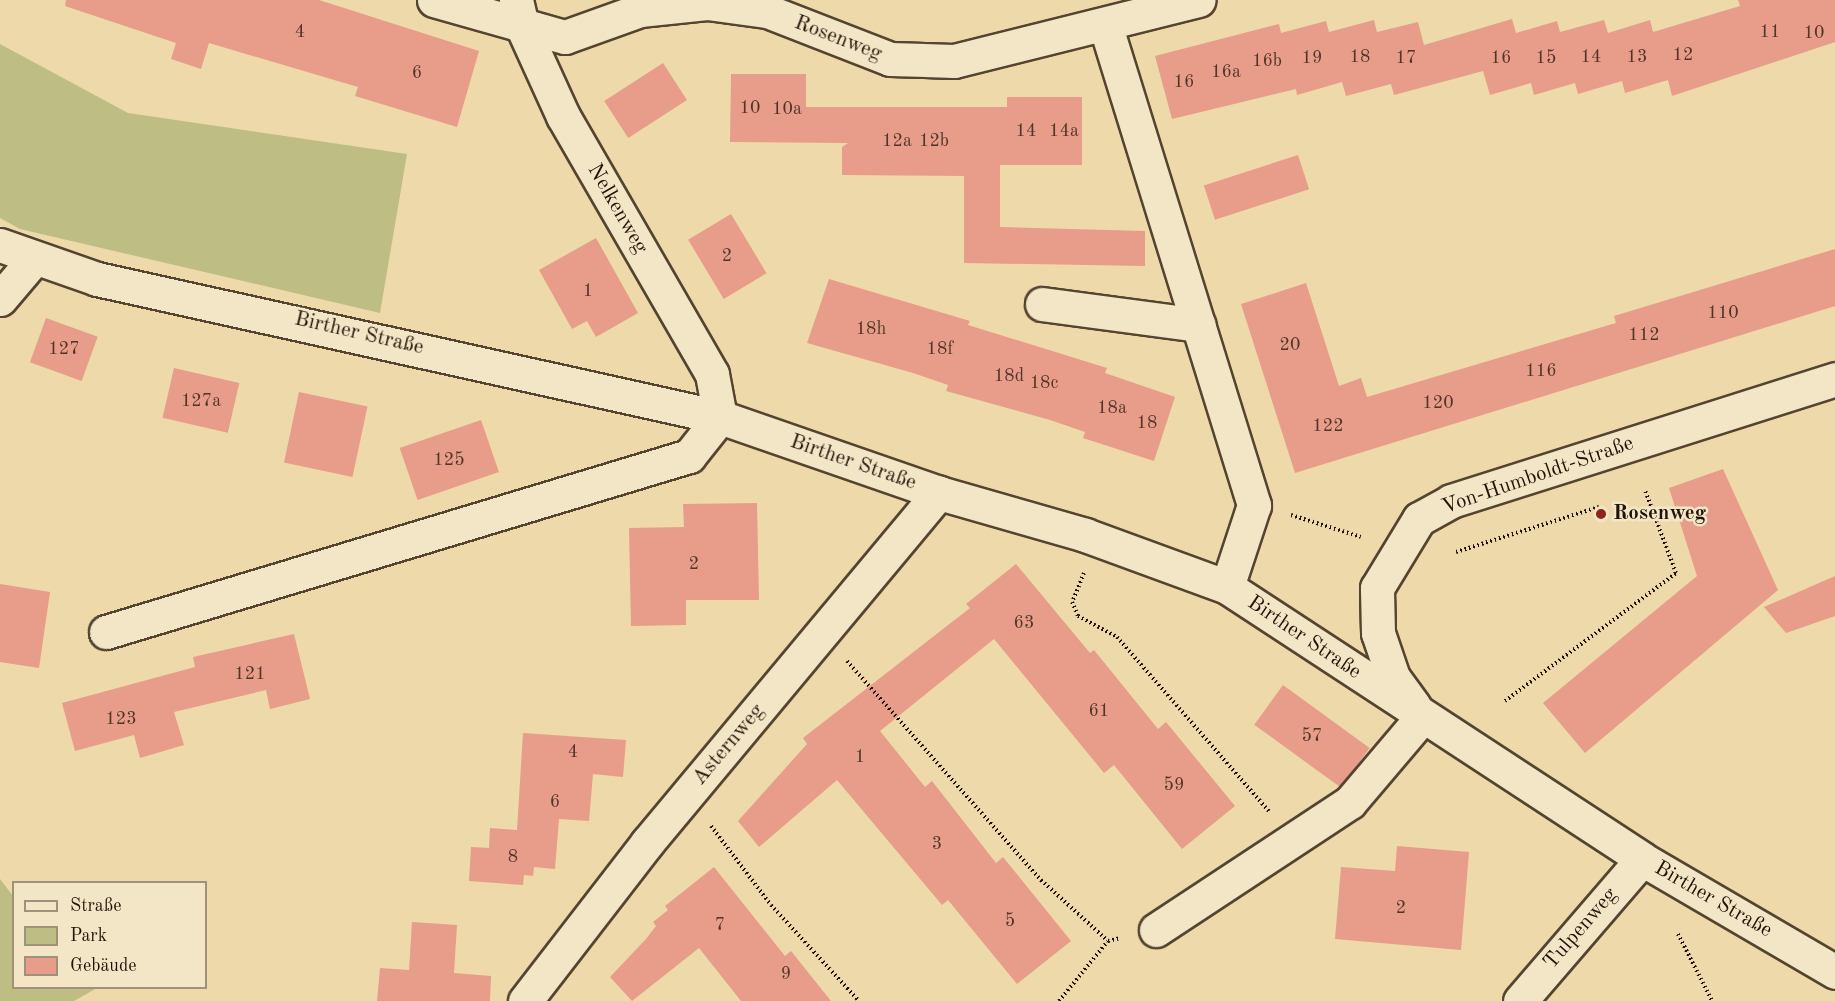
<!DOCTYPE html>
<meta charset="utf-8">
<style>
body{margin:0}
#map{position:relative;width:1835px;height:1001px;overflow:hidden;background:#edd9a9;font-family:"Old Standard TT",serif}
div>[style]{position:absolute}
.green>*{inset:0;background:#bebe84}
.building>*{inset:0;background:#e79d89;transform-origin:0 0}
.path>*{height:4px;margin-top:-2px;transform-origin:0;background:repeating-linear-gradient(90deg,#211207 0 1.5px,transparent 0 4.5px)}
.roads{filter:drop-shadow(2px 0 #544430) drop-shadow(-2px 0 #544430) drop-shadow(0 2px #544430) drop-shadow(0 -2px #544430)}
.minor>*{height:33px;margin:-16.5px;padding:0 16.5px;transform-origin:16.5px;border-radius:16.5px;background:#f3e6c7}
.dots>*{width:16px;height:16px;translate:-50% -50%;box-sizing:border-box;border:3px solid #f3e6c7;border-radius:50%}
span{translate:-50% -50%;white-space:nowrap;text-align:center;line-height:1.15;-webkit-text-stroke:5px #f3e6c7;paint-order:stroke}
.number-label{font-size:18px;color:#523528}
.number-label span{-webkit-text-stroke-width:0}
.street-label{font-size:21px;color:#211207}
.poi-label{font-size:21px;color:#211207;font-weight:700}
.left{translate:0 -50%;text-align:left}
.legend{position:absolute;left:12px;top:881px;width:195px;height:108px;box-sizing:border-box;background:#f3e6c7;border:2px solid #9f917a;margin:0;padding:8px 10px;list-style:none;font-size:18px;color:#211207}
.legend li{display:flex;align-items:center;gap:12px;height:30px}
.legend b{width:30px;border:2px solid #9f917a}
</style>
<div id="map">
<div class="green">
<div style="clip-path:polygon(0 44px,128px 113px,407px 154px,380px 313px,20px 229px,0 218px)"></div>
<div style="clip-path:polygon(0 879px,13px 896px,14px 988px,97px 988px,74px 1001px,0 1001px)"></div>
</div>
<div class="building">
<div style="clip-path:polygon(66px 0,319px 0,479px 51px,457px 127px,355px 96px,358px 87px,209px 43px,201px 69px,171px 59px,176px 43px,65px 6px)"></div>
<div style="clip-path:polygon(1738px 0,1835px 0,1835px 42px,1672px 96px,1668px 80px,1625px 93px,1622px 81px,1578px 94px,1575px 83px,1534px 95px,1531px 83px,1490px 95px,1483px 71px,1394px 95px,1391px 84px,1346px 96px,1342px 82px,1297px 95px,1296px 89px,1172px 119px,1155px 56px,1279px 24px,1281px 33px,1326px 21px,1329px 32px,1374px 20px,1377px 32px,1418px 22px,1424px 45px,1512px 19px,1516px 33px,1557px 21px,1560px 32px,1604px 20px,1608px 33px,1650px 20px,1653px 32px,1740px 6px)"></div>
<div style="left:663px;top:63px;width:44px;height:70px;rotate:57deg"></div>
<div style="clip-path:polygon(731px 74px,806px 74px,806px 107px,1007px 107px,1007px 97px,1082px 97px,1082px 165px,1000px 165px,1000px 227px,1145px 231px,1145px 266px,964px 263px,964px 176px,842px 175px,842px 147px,848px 143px,730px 142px)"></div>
<div style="left:1298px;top:155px;width:36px;height:99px;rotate:72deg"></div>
<div style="left:731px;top:214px;width:69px;height:50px;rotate:59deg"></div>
<div style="clip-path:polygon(596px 238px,638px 313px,596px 337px,587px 321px,572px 329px,539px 270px)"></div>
<div style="clip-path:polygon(1835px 249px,1835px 306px,1295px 473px,1241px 304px,1306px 283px,1339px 386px,1361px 378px,1367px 397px,1616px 323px,1614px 316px)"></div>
<div style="clip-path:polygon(829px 279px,970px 321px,968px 325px,1107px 368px,1105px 373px,1175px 397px,1154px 461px,1083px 438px,1085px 432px,1050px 420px,946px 391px,948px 385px,913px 373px,807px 343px)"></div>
<div style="left:46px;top:318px;width:55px;height:47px;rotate:20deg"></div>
<div style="left:174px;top:368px;width:67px;height:51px;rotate:13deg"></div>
<div style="left:299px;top:392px;width:70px;height:72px;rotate:12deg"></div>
<div style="left:481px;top:420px;width:55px;height:86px;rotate:71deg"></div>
<div style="clip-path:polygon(1723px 469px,1778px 590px,1585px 753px,1543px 703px,1697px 576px,1669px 488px)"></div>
<div style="clip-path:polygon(757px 503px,759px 600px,686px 600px,686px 625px,631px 626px,629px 528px,684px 527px,683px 504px)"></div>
<div style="clip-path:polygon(1016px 564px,1090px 653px,1094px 650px,1158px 729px,1166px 722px,1235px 806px,1182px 849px,1114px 765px,1104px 773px,994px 639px,880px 731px,925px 787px,932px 781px,996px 863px,1003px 857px,1071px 941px,1017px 984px,948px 900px,942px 905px,837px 780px,759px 847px,738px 821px,807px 744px,803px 738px,970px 608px,966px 604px)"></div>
<div style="clip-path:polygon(1835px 576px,1835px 616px,1786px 633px,1764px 607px)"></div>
<div style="clip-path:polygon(0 584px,50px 592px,39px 668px,0 662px)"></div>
<div style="clip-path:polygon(294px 634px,310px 699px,270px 709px,266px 690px,174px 712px,184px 745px,140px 758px,134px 735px,75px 751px,62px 703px,195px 667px,193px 657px)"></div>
<div style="left:1283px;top:685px;width:107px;height:49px;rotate:36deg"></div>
<div style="clip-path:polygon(523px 733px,626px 740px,623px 777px,593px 774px,589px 821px,559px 819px,555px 869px,534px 867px,533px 876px,524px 875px,523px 885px,469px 881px,471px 847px,489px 848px,490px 828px,517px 830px)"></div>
<div style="clip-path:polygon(1397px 846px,1469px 852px,1461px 950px,1335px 939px,1341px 867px,1395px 871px)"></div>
<div style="clip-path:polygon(714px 867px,785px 956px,791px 951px,831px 1001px,741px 1001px,699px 948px,632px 1001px,610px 977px,646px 939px,656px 926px,653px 922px,668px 910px,665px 906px)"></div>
<div style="clip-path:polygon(412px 922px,457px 925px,454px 973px,491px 976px,490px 1001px,377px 1001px,380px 968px,409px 970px)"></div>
</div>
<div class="path">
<div style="left:1291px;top:515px;width:73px;rotate:17.4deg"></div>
<div style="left:1456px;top:552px;width:150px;rotate:-17.5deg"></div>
<div style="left:1084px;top:573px;width:31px;rotate:112deg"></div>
<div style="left:1072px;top:602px;width:15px;rotate:67deg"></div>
<div style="left:1078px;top:616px;width:44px;rotate:28.3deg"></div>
<div style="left:1117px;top:637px;width:231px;rotate:48.9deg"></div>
<div style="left:847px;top:661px;width:293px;rotate:48.5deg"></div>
<div style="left:1041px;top:880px;width:91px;rotate:42.3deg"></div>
<div style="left:1505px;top:701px;width:214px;rotate:-36.8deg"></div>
<div style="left:1676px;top:573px;width:89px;rotate:-110.5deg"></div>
<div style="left:711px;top:826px;width:99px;rotate:52.8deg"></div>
<div style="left:771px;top:905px;width:130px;rotate:47.5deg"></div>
<div style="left:1678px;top:934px;width:75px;rotate:63.1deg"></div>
<div style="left:1059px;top:1001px;width:77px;rotate:-50.8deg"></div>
<div style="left:1108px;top:941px;width:12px;rotate:-14deg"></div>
</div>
<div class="roads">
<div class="minor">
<div style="left:434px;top:0;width:136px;rotate:15.8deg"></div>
<div style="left:565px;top:37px;width:80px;rotate:-19.8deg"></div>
<div style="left:640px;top:10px;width:67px;rotate:-6deg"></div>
<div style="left:707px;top:3px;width:61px;rotate:7.6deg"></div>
<div style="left:767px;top:11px;width:132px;rotate:21.3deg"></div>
<div style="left:890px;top:59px;width:64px;rotate:1.8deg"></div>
<div style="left:954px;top:61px;width:252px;rotate:-14deg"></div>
<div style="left:516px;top:0;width:27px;rotate:77deg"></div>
<div style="left:522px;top:26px;width:99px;rotate:65.5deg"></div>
<div style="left:563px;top:116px;width:298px;rotate:60deg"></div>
<div style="left:712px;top:374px;width:44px;rotate:79.5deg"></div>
<div style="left:1105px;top:24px;width:504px;rotate:72.79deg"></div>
<div style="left:1254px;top:505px;width:86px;rotate:108.2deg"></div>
<div style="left:0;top:245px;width:103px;rotate:19.3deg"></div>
<div style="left:97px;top:279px;width:638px;rotate:12.49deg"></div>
<div style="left:720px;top:417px;width:232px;rotate:19.1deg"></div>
<div style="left:939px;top:493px;width:152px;rotate:16deg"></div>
<div style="left:1085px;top:535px;width:151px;rotate:20.1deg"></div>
<div style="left:1227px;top:587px;width:496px;rotate:33.2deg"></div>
<div style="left:1642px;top:859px;width:224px;rotate:30.3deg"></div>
<div style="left:0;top:299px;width:52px;rotate:-49.6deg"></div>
<div style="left:1042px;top:304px;width:158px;rotate:7.6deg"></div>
<div style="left:106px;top:632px;width:609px;rotate:-16.8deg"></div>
<div style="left:689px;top:456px;width:50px;rotate:-51.5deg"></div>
<div style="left:1414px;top:706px;width:36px;rotate:-126deg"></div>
<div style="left:1393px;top:677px;width:46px;rotate:-108.8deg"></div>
<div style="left:1378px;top:633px;width:45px;rotate:-91.3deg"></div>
<div style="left:1377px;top:588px;width:81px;rotate:-58.7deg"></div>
<div style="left:1419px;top:519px;width:37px;rotate:-29deg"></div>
<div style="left:1451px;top:501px;width:403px;rotate:-17.6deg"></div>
<div style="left:1156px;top:930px;width:232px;rotate:-33.4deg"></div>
<div style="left:1350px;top:802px;width:111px;rotate:-49.7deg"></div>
<div style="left:525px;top:1001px;width:200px;rotate:-52.3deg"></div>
<div style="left:647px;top:843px;width:456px;rotate:-50.2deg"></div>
<div style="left:1520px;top:1001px;width:187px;rotate:-49.3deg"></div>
</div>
</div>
<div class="dots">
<div style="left:1601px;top:514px;background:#8f2418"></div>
</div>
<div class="number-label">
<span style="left:300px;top:32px">4</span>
<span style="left:1770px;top:32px">11</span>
<span style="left:1814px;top:33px">10</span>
<span style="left:1683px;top:55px">12</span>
<span style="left:1360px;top:57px">18</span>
<span style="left:1591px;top:57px">14</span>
<span style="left:1637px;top:57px">13</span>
<span style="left:1312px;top:58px">19</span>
<span style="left:1406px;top:58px">17</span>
<span style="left:1501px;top:58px">16</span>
<span style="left:1546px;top:58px">15</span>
<span style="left:1267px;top:61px">16b</span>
<span style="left:1226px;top:72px">16a</span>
<span style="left:417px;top:73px">6</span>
<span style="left:1184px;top:82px">16</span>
<span style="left:750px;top:108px">10</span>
<span style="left:787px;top:109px">10a</span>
<span style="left:1026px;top:131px">14</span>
<span style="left:1064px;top:131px">14a</span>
<span style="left:897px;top:141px">12a</span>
<span style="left:934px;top:141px">12b</span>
<span style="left:727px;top:256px">2</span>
<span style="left:588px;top:291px">1</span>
<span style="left:1723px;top:313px">110</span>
<span style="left:871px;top:329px">18h</span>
<span style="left:1644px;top:335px">112</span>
<span style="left:1290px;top:345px">20</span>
<span style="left:64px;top:349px">127</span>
<span style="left:940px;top:349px">18f</span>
<span style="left:1541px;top:371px">116</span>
<span style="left:1009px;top:376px">18d</span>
<span style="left:1044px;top:383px">18c</span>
<span style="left:201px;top:401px">127a</span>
<span style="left:1438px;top:403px">120</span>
<span style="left:1112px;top:408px">18a</span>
<span style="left:1147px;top:423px">18</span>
<span style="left:1328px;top:426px">122</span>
<span style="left:449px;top:460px">125</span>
<span style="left:694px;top:564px">2</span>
<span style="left:1024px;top:623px">63</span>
<span style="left:250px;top:674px">121</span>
<span style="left:1099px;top:711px">61</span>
<span style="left:121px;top:719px">123</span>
<span style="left:1312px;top:736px">57</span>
<span style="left:573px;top:752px">4</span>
<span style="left:860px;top:757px">1</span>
<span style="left:1174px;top:785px">59</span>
<span style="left:555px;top:802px">6</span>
<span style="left:937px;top:844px">3</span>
<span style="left:513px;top:857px">8</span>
<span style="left:1401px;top:908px">2</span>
<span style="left:1010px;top:921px">5</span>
<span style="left:720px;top:925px">7</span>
<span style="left:786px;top:974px">9</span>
</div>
<div class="street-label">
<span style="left:838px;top:39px;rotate:21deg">Rosenweg</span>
<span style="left:617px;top:209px;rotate:60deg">Nelkenweg</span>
<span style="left:359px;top:334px;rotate:13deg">Birther Straße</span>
<span style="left:853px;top:463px;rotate:19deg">Birther Straße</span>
<span style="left:1538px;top:476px;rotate:-19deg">Von-Humboldt-Straße</span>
<span style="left:1304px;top:638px;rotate:34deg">Birther Straße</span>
<span style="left:729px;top:745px;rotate:-50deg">Asternweg</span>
<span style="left:1713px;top:900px;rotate:30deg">Birther Straße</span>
<span style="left:1581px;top:929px;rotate:-49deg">Tulpenweg</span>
</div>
<div class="poi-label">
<span class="left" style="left:1613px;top:514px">Rosenweg</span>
</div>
<ul class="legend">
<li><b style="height:8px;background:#f3e6c7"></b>Straße</li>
<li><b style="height:16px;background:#bebe84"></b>Park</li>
<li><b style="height:16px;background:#e79d89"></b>Gebäude</li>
</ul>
</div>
